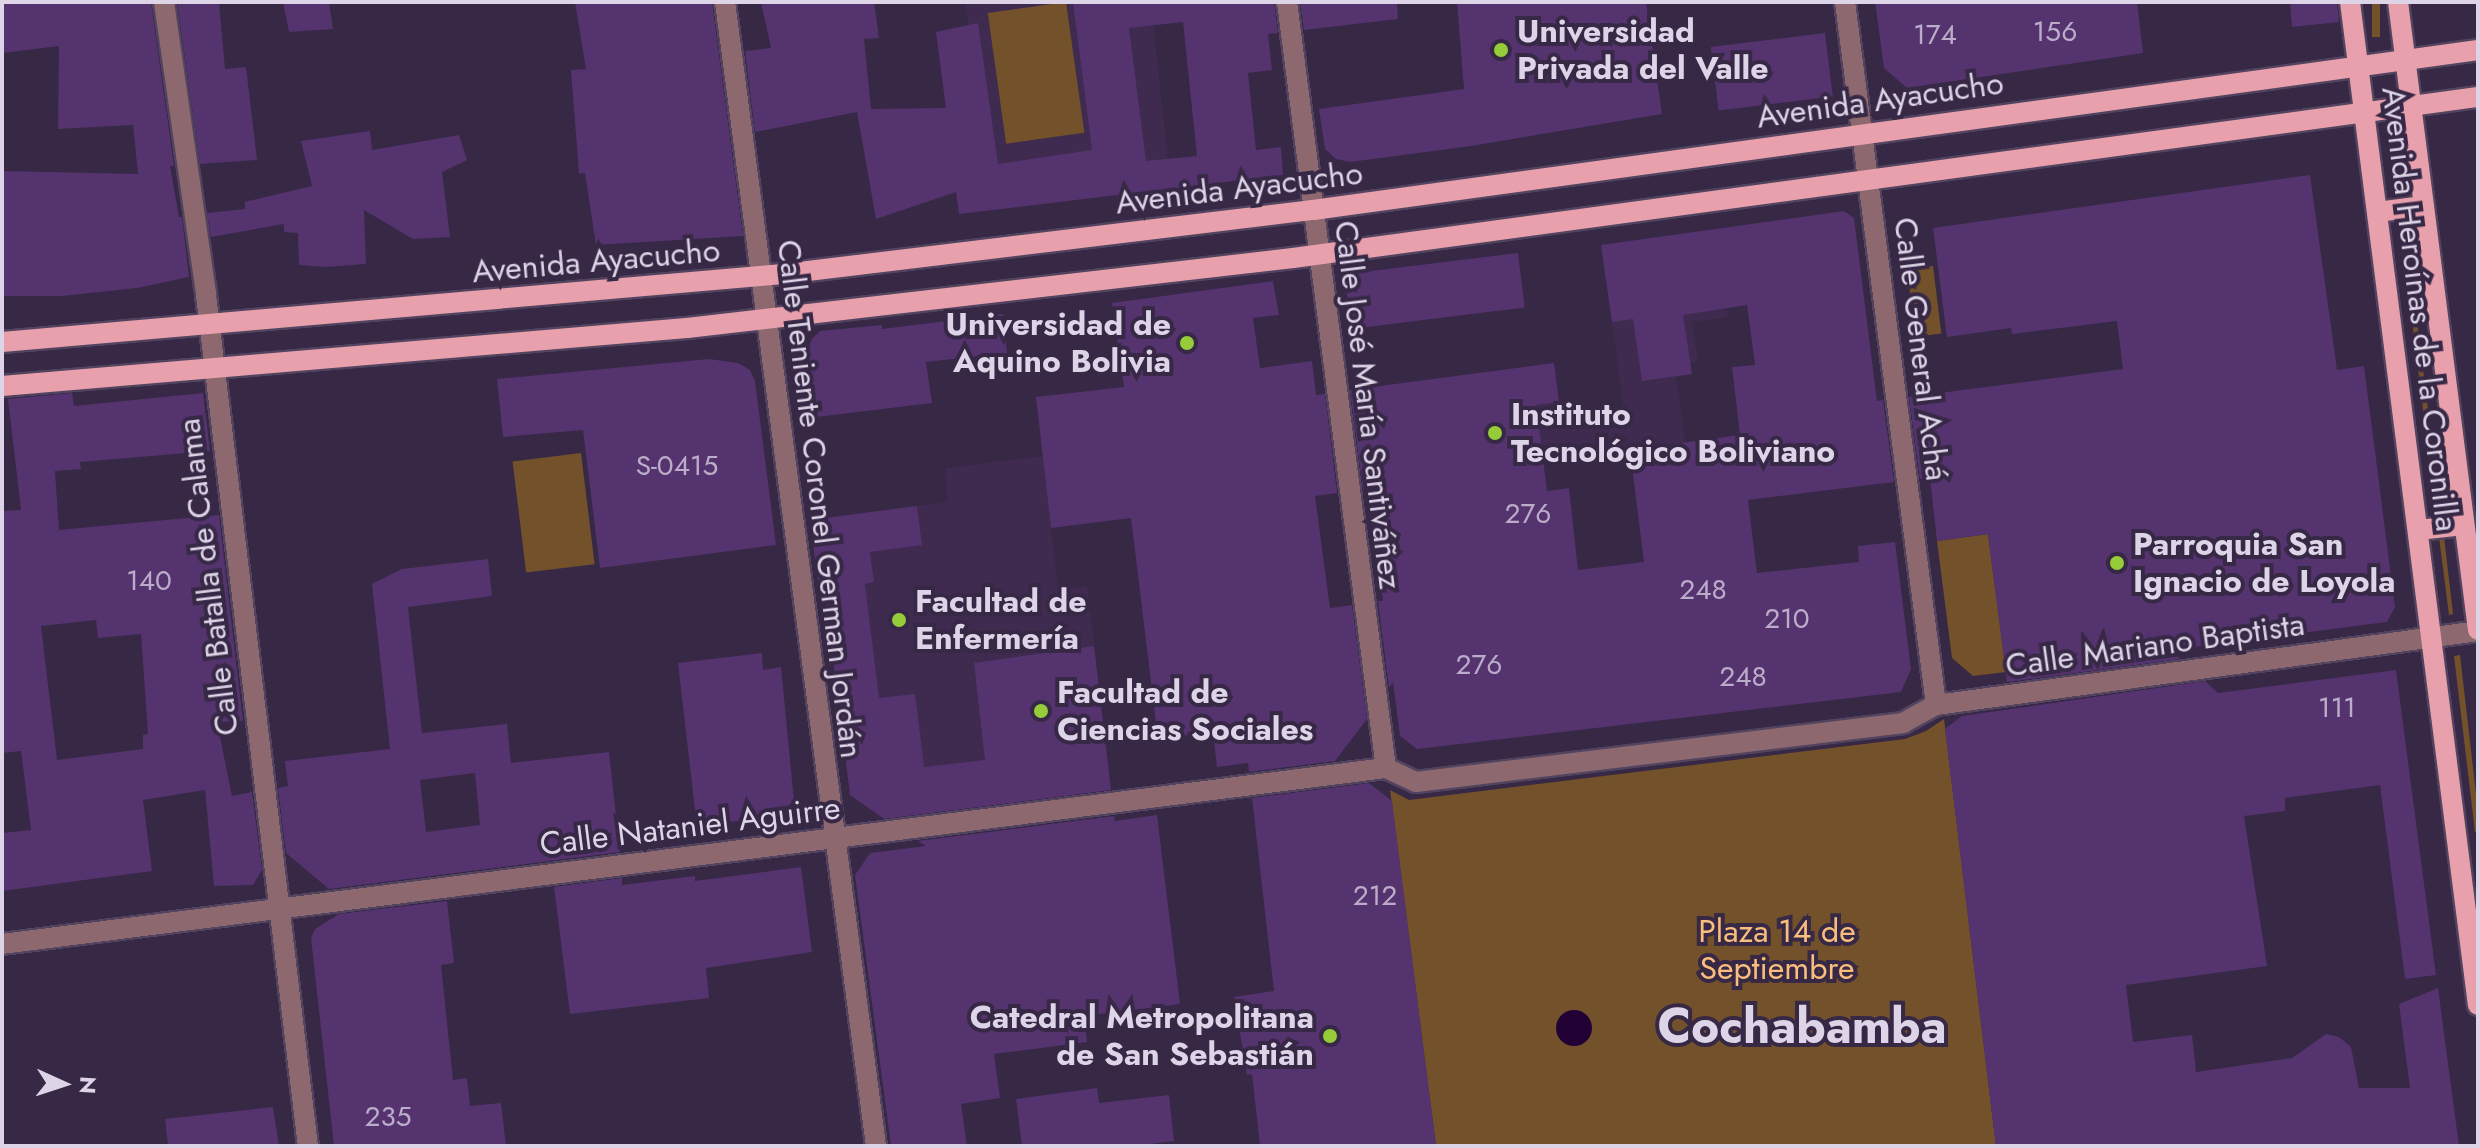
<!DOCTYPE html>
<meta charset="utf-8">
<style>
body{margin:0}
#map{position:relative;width:2480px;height:1148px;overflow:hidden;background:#372845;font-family:Jost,sans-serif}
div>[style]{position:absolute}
.built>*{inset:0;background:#3e2b4f}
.green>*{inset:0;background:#73512a;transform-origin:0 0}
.water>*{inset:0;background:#210036}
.round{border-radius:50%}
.building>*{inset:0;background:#54336f;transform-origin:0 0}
.roads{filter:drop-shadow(2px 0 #52445f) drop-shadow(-2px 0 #52445f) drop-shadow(0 2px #52445f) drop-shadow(0 -2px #52445f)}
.minor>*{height:20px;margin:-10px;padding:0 10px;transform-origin:10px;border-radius:10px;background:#8d696f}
.major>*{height:20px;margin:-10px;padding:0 10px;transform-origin:10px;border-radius:10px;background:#e9a0ad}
.dots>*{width:22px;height:22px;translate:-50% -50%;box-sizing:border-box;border:4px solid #372845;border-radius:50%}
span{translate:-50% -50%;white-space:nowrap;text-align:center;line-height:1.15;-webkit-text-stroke:8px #372845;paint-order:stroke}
.number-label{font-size:28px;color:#bbacc9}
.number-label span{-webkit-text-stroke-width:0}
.poi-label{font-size:32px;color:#ddd4e7;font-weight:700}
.left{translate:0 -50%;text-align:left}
.right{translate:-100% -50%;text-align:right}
.street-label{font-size:32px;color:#ddd4e7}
.park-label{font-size:32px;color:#f9bd7c}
.town-label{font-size:48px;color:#ddd4e7;font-weight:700}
.frame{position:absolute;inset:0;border:4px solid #ddd4e7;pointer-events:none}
.north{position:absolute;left:24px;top:1044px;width:80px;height:80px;-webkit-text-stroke:6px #372845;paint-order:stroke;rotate:93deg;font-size:22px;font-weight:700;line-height:32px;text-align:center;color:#ddd4e7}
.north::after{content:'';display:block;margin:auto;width:28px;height:36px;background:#ddd4e7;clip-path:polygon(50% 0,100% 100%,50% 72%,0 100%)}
</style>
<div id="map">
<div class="built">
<div style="clip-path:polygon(965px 2px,1151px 2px,1171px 188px,959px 214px,936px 32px,968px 25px)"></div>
<div style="clip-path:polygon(1716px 229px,1728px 317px,1692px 322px,1698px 362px,1690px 364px,1691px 374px,1676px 377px,1685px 442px,1478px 473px,1357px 389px,1554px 363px,1560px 416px,1624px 410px,1601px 245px)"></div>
<div style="clip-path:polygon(1043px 456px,1058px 589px,1087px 586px,1111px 786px,876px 813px,850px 795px,825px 595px,874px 582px,870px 552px,921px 545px,917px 506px,948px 502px,945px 468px)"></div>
</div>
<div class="green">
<div style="left:1066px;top:2px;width:132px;height:79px;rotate:82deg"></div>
<div style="left:2372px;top:2px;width:8px;height:35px"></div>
<div style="clip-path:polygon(2394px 145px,2402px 199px,2397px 200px,2390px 146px)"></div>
<div style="left:2405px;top:222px;width:297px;height:5px;rotate:83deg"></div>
<div style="left:1933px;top:266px;width:68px;height:26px;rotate:83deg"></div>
<div style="left:581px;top:453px;width:112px;height:69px;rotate:83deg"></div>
<div style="clip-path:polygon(1988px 534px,2006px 672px,1973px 676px,1952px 658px,1937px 541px)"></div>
<div style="clip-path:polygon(2439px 537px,2444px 537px,2453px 614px,2449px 615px)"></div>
<div style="clip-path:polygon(2460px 655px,2478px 811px,2478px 832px,2475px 832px,2454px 656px)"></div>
<div style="clip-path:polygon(1944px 719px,1996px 1146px,1436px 1146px,1390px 790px,1409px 800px,1905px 739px,1926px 731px)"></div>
</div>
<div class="water">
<div class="round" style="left:1556px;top:1010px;width:36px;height:36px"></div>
</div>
<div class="building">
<div style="clip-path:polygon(2px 2px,151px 2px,174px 166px,170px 166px,179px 217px,182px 217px,189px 277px,137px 288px,62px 296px,2px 296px,2px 171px,138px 174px,133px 125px,58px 129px,59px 46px,2px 53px)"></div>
<div style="clip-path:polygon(177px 2px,219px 2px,225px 69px,246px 67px,257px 160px,200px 164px)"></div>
<div style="clip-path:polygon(283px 2px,329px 2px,333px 29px,289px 32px)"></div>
<div style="clip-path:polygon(575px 2px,712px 2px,743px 236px,596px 245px,585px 173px,579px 174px,571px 70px,586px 69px)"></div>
<div style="clip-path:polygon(evenodd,761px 2px,874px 2px,879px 38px,864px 39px,871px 109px,946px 108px,936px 32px,978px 23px,998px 164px,1092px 150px,1073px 2px,1274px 2px,1278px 33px,1268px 34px,1272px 70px,1248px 73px,1256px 150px,1281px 147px,1283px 175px,959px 214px,956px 192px,876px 219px,857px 112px,755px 132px,745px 51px,771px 48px,761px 2px,1183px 22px,1197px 156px,1146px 161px,1129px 28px,1183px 22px)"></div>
<div style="clip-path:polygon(1300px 2px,1397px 2px,1398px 19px,1304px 30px)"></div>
<div style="clip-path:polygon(1457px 2px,1646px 2px,1662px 114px,1471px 146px,1350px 162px,1336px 159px,1325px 149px,1319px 109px,1464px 89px)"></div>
<div style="clip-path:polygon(1875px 2px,2137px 2px,2143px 53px,1907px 88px,1884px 68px)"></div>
<div style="clip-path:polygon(2290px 2px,2337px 2px,2339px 22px,2292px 27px)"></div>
<div style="left:1825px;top:33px;width:64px;height:115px;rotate:83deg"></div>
<div style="clip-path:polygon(370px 131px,372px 150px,459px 135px,467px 160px,442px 172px,450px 237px,413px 239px,364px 210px,366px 264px,326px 267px,299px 265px,298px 233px,284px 232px,284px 224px,211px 237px,207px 213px,245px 209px,245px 202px,312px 186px,301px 141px)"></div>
<div style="clip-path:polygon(2310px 175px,2337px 370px,2364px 366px,2395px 607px,2387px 622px,2171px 650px,2180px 659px,2007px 682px,1988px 534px,1937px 541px,1930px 478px,1920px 479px,1909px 397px,2123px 369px,2117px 321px,2012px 334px,2011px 328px,1947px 337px,1933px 228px)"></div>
<div style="clip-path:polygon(1844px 211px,1854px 218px,1877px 401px,1883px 400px,1894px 482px,1748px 500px,1757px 573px,1859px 562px,1858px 546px,1895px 542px,1911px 669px,1901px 692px,1417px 749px,1400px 736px,1393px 682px,1389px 688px,1378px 601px,1383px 601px,1370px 489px,1363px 490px,1350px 390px,1554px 363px,1559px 402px,1536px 405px,1547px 491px,1569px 488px,1578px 570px,1644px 562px,1630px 450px,1740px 435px,1732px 367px,1755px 365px,1747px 305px,1683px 315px,1692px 374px,1642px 381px,1633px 319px,1612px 322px,1601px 245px)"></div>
<div style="left:1518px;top:253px;width:55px;height:175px;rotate:83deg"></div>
<div style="clip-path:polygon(1273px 281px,1279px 315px,1253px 318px,1260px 368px,1312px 361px,1316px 395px,1325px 394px,1337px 493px,1315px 496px,1330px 608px,1352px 605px,1367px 719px,1335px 761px,1249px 772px,1248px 763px,1217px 767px,1213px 732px,1158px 739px,1131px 518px,1051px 528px,1036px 397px,1124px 387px,1112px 303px)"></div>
<div style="clip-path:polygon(1003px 314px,1007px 353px,926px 362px,932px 403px,816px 417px,808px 349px,812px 339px,820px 331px,882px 325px,882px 329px)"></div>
<div style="clip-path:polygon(709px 359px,738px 363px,750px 370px,755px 381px,776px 545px,600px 568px,583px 430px,503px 437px,497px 379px)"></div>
<div style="clip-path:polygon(evenodd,72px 393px,74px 406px,203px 393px,210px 451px,80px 462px,81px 469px,55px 471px,59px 530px,219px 515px,243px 721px,217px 722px,232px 796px,252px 792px,262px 870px,253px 885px,214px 886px,205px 790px,143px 800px,152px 871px,2px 891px,2px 833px,31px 830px,21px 751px,2px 753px,2px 511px,21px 510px,8px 399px,72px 393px,96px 620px,98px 638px,141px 634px,148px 734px,143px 735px,143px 749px,57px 760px,41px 626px,96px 620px)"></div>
<div style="clip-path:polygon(917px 506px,922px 545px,870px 552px,874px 582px,865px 584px,879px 698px,915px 694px,924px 767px,985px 760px,974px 663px,1094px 646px,1111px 790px,884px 819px,850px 795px,825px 595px,820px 596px,810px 520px)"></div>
<div style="clip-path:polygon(evenodd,488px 559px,492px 596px,408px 607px,422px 733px,507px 724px,511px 763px,609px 752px,620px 852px,329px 889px,286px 853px,278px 788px,288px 786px,285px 761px,390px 749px,372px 584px,402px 569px,488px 559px,475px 773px,480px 825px,426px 832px,420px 780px,475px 773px)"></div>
<div style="clip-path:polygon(762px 653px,763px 670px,781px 667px,794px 801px,777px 815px,697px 827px,678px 663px)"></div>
<div style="clip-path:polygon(2396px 670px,2436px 975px,2405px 979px,2380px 785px,2285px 798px,2285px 811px,2244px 816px,2267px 966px,2126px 985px,2133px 1042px,2192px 1035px,2196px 1072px,2292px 1058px,2326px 1034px,2339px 1037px,2351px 1047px,2359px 1088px,2410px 1088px,2399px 1004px,2438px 988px,2459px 1146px,1996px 1146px,1945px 729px,1962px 716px,2205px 681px,2218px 693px)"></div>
<div style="clip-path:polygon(1369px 783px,1392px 801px,1436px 1146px,1260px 1146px,1252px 1074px,1247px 1075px,1234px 997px,1274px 991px,1252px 798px)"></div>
<div style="clip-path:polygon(1157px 815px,1180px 1004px,1084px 1016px,1087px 1042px,994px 1054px,1000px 1098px,961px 1104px,967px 1146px,891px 1146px,855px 875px,870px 853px,926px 846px,918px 841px,1114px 816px,1115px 821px)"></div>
<div style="clip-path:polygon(801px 867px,812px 952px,706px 968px,709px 998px,570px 1014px,554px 887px,622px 878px,622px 885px,695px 876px,695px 881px)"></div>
<div style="clip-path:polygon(447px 901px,454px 963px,441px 965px,453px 1080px,467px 1078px,470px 1106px,501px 1103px,506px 1146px,334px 1146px,311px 938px,315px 929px,339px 914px)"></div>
<div style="clip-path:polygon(1097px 1088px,1099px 1103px,1169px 1095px,1174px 1141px,1135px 1146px,1022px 1146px,1016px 1099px)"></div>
<div style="clip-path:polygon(273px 1107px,279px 1146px,168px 1146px,165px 1119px)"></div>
</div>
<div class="roads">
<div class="minor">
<div style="left:164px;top:2px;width:296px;rotate:81.8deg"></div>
<div style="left:206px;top:295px;width:857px;rotate:83.17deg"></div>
<div style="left:725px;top:2px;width:1154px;rotate:82.48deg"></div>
<div style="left:1287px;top:2px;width:772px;rotate:82.64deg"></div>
<div style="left:1845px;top:2px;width:709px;rotate:82.62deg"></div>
<div style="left:1386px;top:768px;width:33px;rotate:25deg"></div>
<div style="left:1416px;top:782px;width:491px;rotate:-6.9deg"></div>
<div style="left:1903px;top:723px;width:38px;rotate:-29deg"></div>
<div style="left:1936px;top:705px;width:547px;rotate:-7.77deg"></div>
<div style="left:2px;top:944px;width:1395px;rotate:-7.25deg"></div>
</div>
<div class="major">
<div style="left:2350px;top:2px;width:1011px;rotate:82.73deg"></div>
<div style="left:2398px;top:2px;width:633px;rotate:82.74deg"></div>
<div style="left:2377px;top:212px;width:47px;rotate:-7.3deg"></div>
<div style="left:2px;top:342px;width:784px;rotate:-4.98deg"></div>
<div style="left:783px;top:274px;width:534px;rotate:-6.89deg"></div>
<div style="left:1313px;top:210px;width:1176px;rotate:-7.82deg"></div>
<div style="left:2px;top:386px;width:687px;rotate:-4.84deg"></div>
<div style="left:687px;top:328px;width:610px;rotate:-6.59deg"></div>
<div style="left:1293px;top:258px;width:1196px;rotate:-7.74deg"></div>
<div style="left:2418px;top:530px;width:46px;rotate:-6.2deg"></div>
</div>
</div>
<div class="dots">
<div style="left:1501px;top:50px;background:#96cc3a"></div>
<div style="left:1187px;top:343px;background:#96cc3a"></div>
<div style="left:1495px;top:433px;background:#96cc3a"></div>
<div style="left:2117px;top:563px;background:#96cc3a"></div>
<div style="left:899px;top:620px;background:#96cc3a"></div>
<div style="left:1041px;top:711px;background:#96cc3a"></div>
<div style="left:1330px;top:1036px;background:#96cc3a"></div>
</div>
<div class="number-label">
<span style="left:2055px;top:32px">156</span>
<span style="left:1935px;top:35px">174</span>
<span style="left:677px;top:466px">S-0415</span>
<span style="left:1528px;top:514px">276</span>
<span style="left:149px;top:581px">140</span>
<span style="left:1703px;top:590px">248</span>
<span style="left:1787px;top:619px">210</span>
<span style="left:1479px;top:665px">276</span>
<span style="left:1743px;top:677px">248</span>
<span style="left:2337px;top:708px">111</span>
<span style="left:1375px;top:896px">212</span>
<span style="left:388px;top:1117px">235</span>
</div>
<div class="poi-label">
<span class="left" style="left:1517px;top:50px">Universidad<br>Privada del Valle</span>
<span class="right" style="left:1171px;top:343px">Universidad de<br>Aquino Bolivia</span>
<span class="left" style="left:1511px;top:433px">Instituto<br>Tecnológico Boliviano</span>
<span class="left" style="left:2133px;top:563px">Parroquia San<br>Ignacio de Loyola</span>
<span class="left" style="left:915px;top:620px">Facultad de<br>Enfermería</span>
<span class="left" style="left:1057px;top:711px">Facultad de<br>Ciencias Sociales</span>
<span class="right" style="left:1314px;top:1036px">Catedral Metropolitana<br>de San Sebastián</span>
</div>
<div class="street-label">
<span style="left:1880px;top:100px;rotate:-8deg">Avenida Ayacucho</span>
<span style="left:1239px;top:188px;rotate:-7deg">Avenida Ayacucho</span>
<span style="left:596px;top:261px;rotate:-5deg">Avenida Ayacucho</span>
<span style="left:2420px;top:309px;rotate:83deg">Avenida Heroínas de la Coronilla</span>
<span style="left:1921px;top:349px;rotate:83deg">Calle General Achá</span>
<span style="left:1368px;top:405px;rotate:83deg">Calle José María Santiváñez</span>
<span style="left:820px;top:499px;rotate:83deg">Calle Teniente Coronel German Jordán</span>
<span style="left:208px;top:577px;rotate:-97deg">Calle Batalla de Calama</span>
<span style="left:2155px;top:645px;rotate:-8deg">Calle Mariano Baptista</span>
<span style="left:690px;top:826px;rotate:-7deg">Calle Nataniel Aguirre</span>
</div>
<div class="park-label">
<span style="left:1777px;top:950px">Plaza 14 de<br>Septiembre</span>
</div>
<div class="town-label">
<span style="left:1802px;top:1027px">Cochabamba</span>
</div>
<div class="frame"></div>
<div class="north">N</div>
</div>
